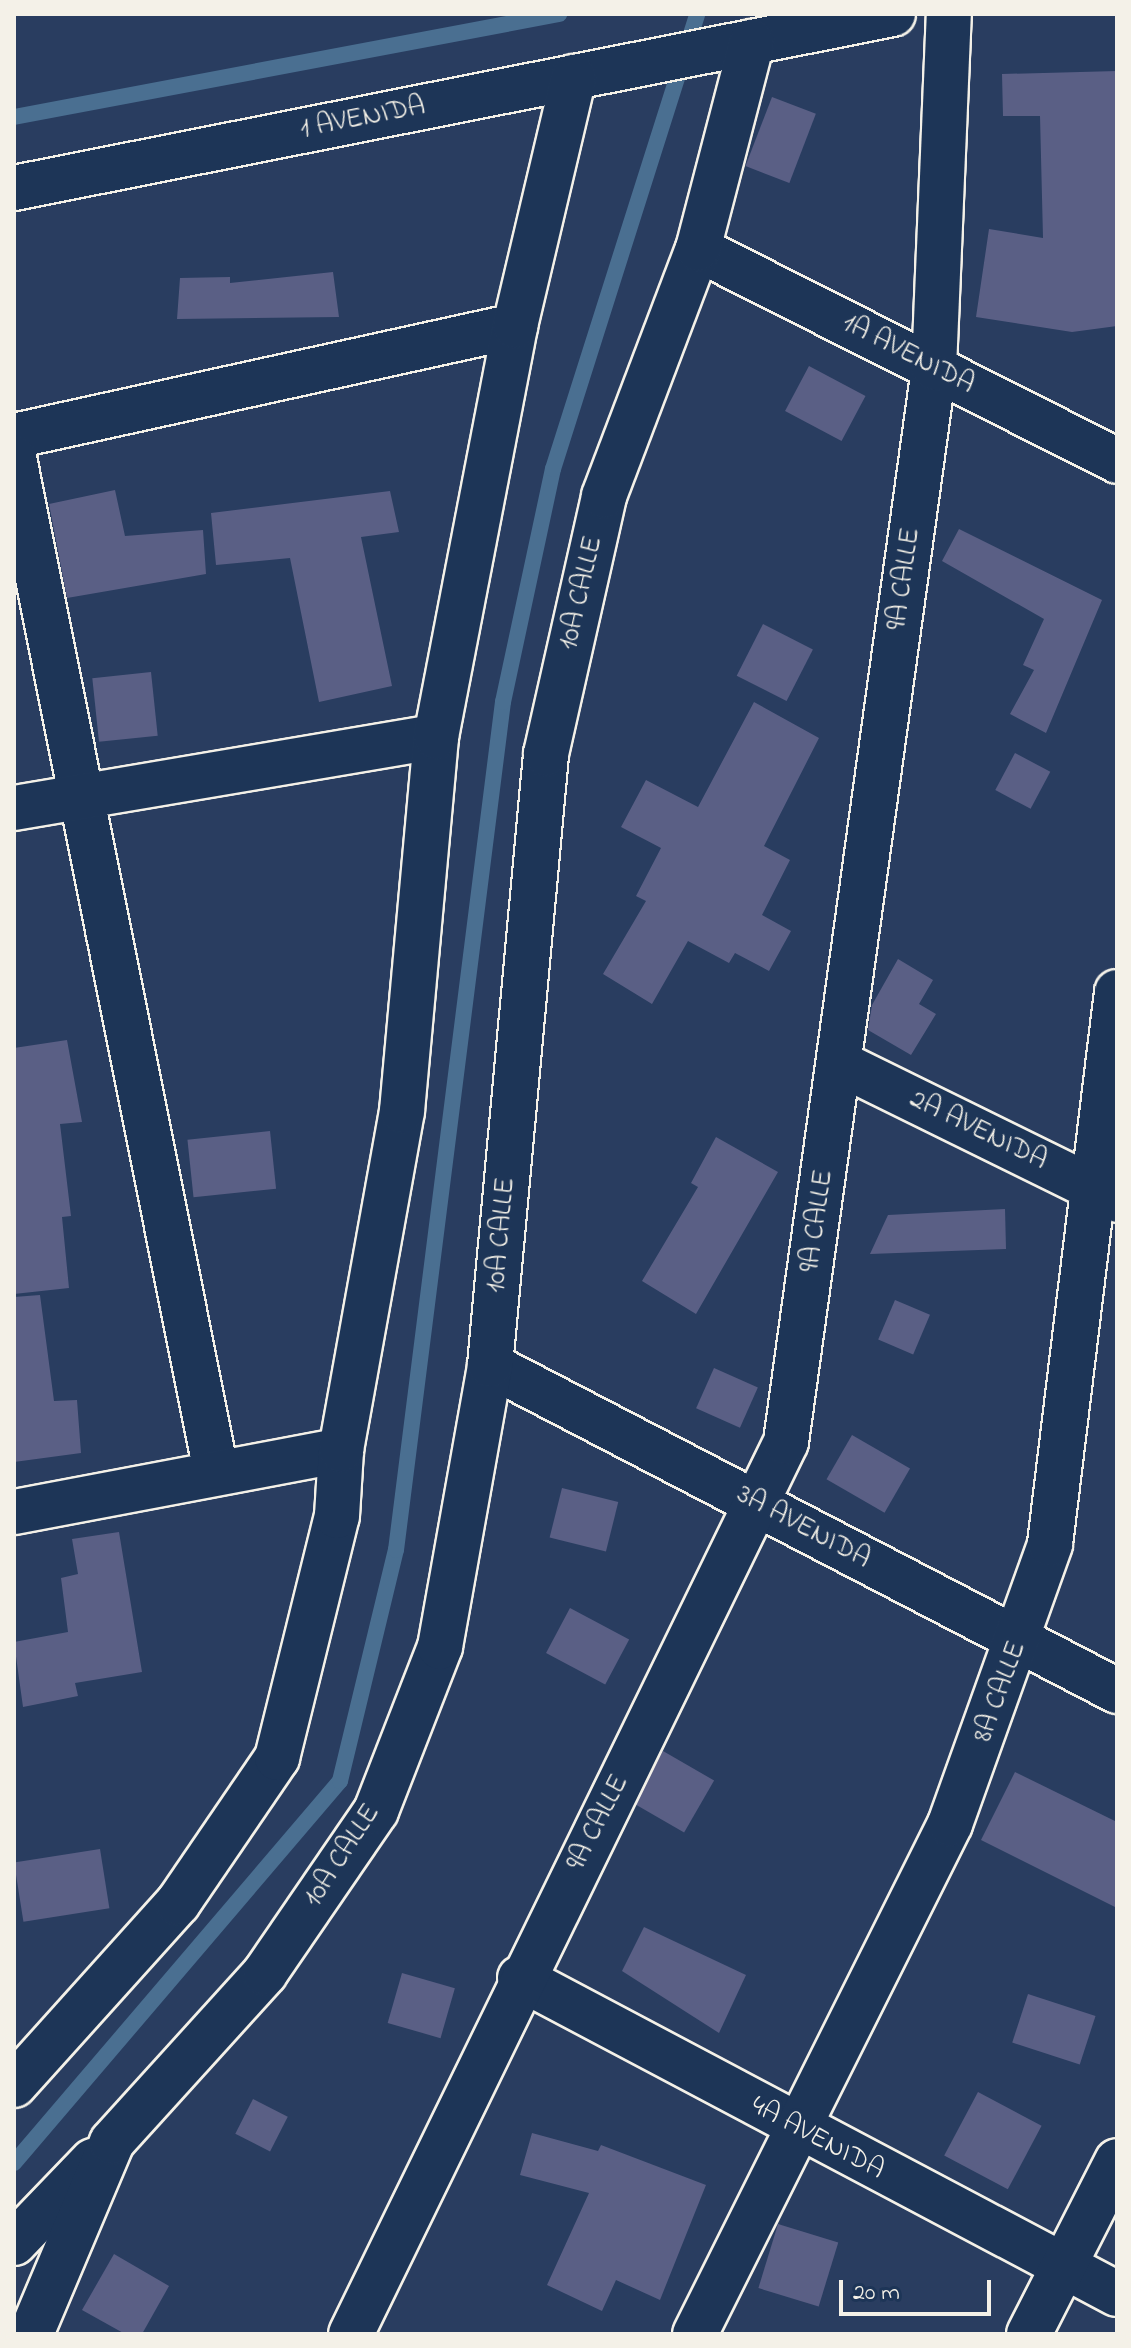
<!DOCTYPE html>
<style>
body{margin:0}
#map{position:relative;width:1131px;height:2348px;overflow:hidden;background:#293d60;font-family:"Indie Flower",sans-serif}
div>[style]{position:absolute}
.stream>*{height:16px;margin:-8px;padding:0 8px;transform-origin:8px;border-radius:8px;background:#4a6f91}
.building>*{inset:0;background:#5a5f85;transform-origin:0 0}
.roads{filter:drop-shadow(2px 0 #f4f1e8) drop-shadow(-2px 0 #f4f1e8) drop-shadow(0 2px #f4f1e8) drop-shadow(0 -2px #f4f1e8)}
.street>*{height:44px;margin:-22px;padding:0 22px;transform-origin:22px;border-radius:22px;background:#1d3557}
span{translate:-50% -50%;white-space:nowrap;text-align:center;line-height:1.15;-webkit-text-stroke:6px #1d3557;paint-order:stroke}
.street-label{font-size:28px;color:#f4f1e8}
.frame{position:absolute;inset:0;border:16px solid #f4f1e8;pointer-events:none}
.scale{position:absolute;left:839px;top:2280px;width:152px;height:36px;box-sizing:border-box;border:4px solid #f4f1e8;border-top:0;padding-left:10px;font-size:24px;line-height:28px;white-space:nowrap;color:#f4f1e8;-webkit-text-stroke:6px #1d3557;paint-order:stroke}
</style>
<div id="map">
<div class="stream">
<div style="left:14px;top:117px;width:555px;rotate:-10.7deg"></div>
<div style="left:14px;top:2163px;width:502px;rotate:-49.52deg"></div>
<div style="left:340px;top:1781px;width:238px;rotate:-76.4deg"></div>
<div style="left:396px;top:1550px;width:855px;rotate:-82.81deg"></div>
<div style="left:503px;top:702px;width:238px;rotate:-77.9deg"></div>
<div style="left:553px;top:469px;width:477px;rotate:-72.4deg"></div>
</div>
<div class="building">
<div style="clip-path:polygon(1117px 71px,1117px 326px,1072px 332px,976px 317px,989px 229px,1043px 238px,1040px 116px,1003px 116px,1002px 74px)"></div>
<div style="left:772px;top:97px;width:47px;height:74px;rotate:21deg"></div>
<div style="clip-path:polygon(333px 272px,339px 317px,177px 319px,180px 278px,230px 277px,230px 283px)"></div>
<div style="left:809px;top:366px;width:64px;height:51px;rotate:28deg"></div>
<div style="clip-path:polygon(115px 490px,125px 536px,203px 530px,206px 574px,67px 598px,49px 504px)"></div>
<div style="clip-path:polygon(390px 491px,399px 532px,361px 537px,392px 686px,319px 702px,290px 558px,216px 565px,211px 513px)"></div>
<div style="clip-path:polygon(959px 529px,1102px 600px,1046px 733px,1010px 714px,1034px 670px,1023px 665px,1044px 619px,942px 561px)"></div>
<div style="left:763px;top:624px;width:56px;height:58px;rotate:27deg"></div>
<div style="left:151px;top:672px;width:64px;height:59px;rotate:84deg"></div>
<div style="clip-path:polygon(754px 702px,819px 738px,764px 846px,790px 860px,762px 915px,791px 931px,769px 971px,735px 953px,729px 963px,688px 941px,652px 1004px,603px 974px,646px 901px,636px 896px,661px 848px,621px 827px,646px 780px,698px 807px)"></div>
<div style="left:1015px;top:753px;width:40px;height:42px;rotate:28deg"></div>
<div style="clip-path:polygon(898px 959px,933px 980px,919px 1004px,936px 1014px,911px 1055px,868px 1030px,872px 1005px)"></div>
<div style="clip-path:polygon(67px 1040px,82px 1122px,60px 1124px,71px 1216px,62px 1217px,69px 1288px,14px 1294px,14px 1048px)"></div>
<div style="left:270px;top:1131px;width:58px;height:83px;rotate:84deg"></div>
<div style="clip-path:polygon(716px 1137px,778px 1172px,696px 1314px,642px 1281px,698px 1187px,691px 1183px)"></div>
<div style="clip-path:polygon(1005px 1209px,1006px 1249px,870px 1254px,888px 1215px)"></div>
<div style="clip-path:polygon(40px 1295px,54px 1401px,77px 1400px,81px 1453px,14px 1462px,14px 1297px)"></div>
<div style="left:895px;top:1300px;width:38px;height:43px;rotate:23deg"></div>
<div style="left:714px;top:1368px;width:48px;height:44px;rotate:24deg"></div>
<div style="left:852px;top:1435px;width:67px;height:51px;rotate:30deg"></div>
<div style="left:562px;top:1488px;width:58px;height:51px;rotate:14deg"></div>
<div style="clip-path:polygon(119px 1532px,142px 1672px,75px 1683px,78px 1696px,23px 1707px,14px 1642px,68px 1632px,61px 1578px,78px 1574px,72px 1539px)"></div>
<div style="left:570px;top:1608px;width:67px;height:51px;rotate:28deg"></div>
<div style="left:663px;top:1751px;width:59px;height:60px;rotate:30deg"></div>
<div style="clip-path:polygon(1015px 1772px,1117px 1822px,1117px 1908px,981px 1840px)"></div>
<div style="left:100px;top:1849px;width:60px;height:87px;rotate:81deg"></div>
<div style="clip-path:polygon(644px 1927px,746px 1975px,719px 2033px,622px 1971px)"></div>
<div style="left:402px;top:1973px;width:55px;height:52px;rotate:16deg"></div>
<div style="left:1028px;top:1994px;width:71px;height:51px;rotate:18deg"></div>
<div style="left:978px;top:2092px;width:72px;height:72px;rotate:28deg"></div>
<div style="left:253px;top:2099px;width:39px;height:39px;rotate:27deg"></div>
<div style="clip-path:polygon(532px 2133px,598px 2151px,601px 2145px,706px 2185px,660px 2300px,616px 2280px,602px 2311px,547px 2285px,589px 2193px,520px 2175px)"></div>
<div style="left:778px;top:2224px;width:63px;height:67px;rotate:17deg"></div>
<div style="clip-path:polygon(114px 2254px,169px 2286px,142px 2334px,125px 2334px,82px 2310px)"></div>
</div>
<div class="roads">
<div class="street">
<div style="left:14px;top:188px;width:896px;rotate:-11.2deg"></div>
<div style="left:698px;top:249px;width:470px;rotate:26.8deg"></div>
<div style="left:14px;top:436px;width:513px;rotate:-12.38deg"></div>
<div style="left:14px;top:458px;width:1034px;rotate:78.73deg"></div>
<div style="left:14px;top:808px;width:428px;rotate:-9.6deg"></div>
<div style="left:839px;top:1063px;width:310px;rotate:26.2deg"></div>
<div style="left:490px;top:1365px;width:707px;rotate:27.47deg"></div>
<div style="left:14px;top:1512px;width:333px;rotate:-10.7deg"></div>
<div style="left:520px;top:1978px;width:675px;rotate:27.89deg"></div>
<div style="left:14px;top:2085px;width:245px;rotate:-48deg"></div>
<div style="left:178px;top:1903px;width:176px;rotate:-55.7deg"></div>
<div style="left:277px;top:1758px;width:249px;rotate:-76.1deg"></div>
<div style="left:337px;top:1516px;width:66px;rotate:-86.5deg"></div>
<div style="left:341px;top:1450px;width:344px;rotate:-79.8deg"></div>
<div style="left:402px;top:1111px;width:376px;rotate:-84.8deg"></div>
<div style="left:436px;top:737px;width:419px;rotate:-79.1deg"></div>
<div style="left:515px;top:326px;width:256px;rotate:-76.7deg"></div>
<div style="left:14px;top:2243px;width:114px;rotate:-46.1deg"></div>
<div style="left:31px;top:2334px;width:208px;rotate:-67.1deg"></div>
<div style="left:112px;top:2142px;width:228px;rotate:-47.8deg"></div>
<div style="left:265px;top:1973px;width:196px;rotate:-55.6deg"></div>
<div style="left:376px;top:1811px;width:176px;rotate:-68.7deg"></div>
<div style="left:440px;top:1647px;width:286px;rotate:-79.9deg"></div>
<div style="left:490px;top:1365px;width:614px;rotate:-84.76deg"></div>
<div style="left:546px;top:754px;width:264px;rotate:-77.3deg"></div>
<div style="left:604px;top:496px;width:264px;rotate:-69.2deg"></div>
<div style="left:698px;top:249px;width:214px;rotate:-75.4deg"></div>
<div style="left:351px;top:2334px;width:992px;rotate:-64deg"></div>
<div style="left:786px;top:1442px;width:1084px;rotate:-82.15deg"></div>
<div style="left:934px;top:368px;width:354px;rotate:-87.6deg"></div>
<div style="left:695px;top:2334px;width:570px;rotate:-63.43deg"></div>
<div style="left:950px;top:1824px;width:297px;rotate:-70.3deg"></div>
<div style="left:1050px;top:1544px;width:556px;rotate:-83.08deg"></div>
<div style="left:1029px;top:2334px;width:194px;rotate:-63deg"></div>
</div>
</div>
<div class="street-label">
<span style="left:363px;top:119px;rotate:-11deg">1 AVENIDA</span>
<span style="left:908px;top:355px;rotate:27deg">1A AVENIDA</span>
<span style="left:905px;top:579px;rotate:-82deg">9A CALLE</span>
<span style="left:582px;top:593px;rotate:-77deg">10A CALLE</span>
<span style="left:978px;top:1131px;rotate:26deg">2A AVENIDA</span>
<span style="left:818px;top:1221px;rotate:-82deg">9A CALLE</span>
<span style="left:502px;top:1235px;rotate:-85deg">10A CALLE</span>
<span style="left:803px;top:1528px;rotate:28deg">3A AVENIDA</span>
<span style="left:1001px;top:1692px;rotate:-70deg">8A CALLE</span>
<span style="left:599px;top:1823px;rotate:-63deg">9A CALLE</span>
<span style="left:343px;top:1856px;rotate:-57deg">10A CALLE</span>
<span style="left:817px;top:2139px;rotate:28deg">4A AVENIDA</span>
</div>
<div class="frame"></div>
<div class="scale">20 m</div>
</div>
